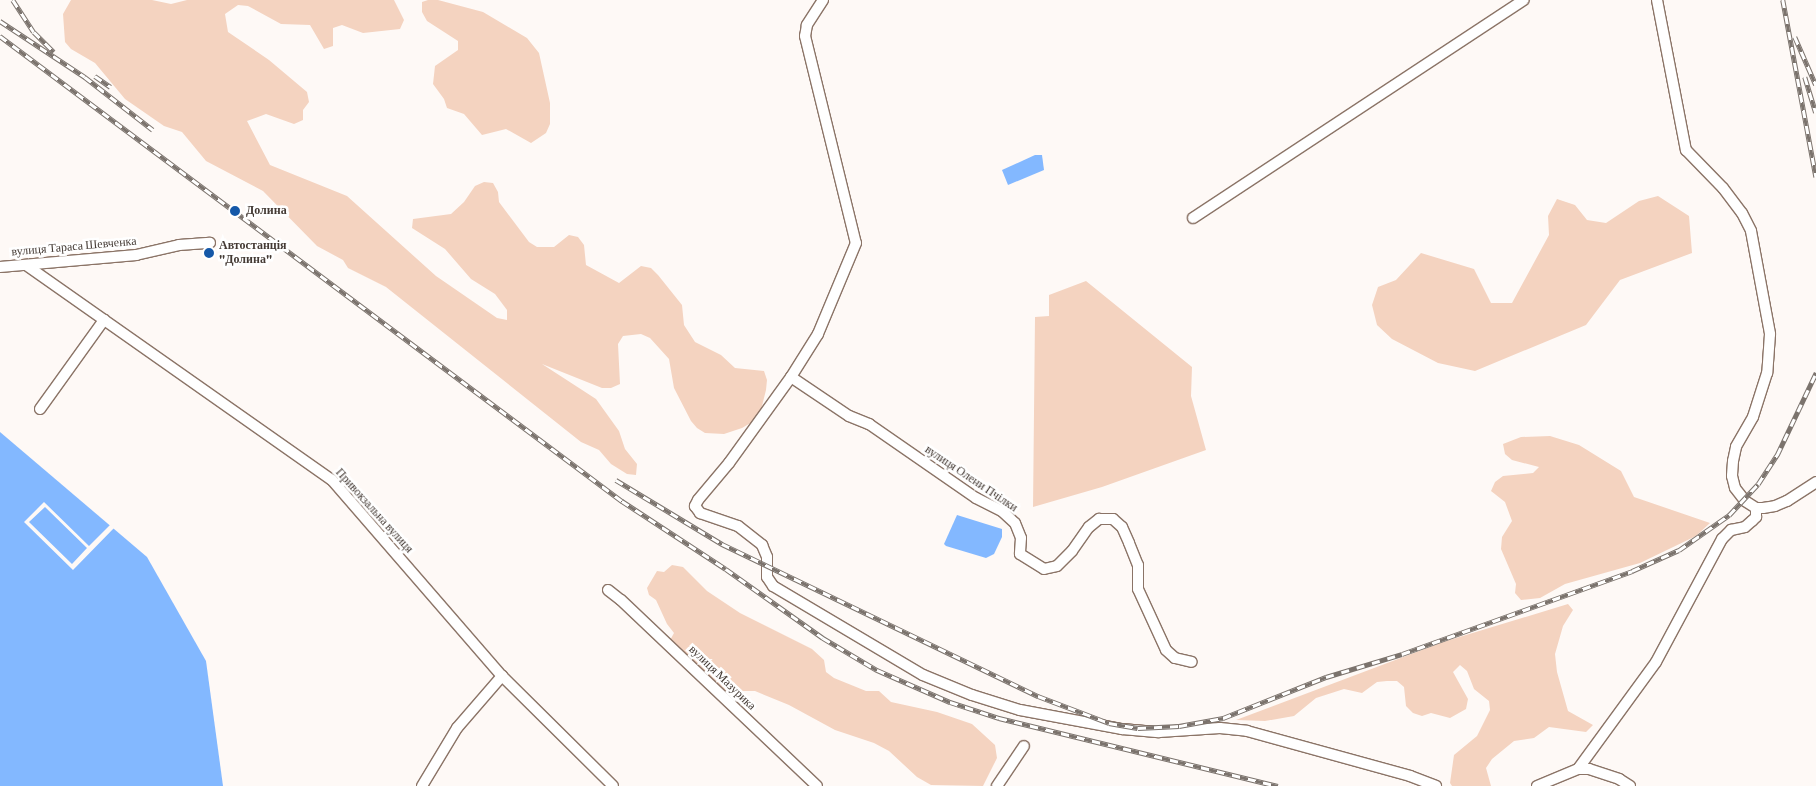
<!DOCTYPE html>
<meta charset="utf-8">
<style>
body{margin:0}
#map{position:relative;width:1816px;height:786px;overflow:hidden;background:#fef9f6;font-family:"Crimson Pro",serif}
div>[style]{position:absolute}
.green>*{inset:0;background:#f4d3c0}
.water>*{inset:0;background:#83b8ff}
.pier>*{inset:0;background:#fef9f6}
.roads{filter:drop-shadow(1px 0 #8b7467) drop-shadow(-1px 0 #8b7467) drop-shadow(0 1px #8b7467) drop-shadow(0 -1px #8b7467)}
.minor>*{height:10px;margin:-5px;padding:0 5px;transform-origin:5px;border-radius:5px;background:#fff}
.rail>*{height:4.5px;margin-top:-2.25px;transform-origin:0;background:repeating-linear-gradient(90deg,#fff 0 8px,#7b736d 0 16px);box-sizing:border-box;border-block:1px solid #7b736d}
.dots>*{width:14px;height:14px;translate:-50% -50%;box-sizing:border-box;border:2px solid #fff;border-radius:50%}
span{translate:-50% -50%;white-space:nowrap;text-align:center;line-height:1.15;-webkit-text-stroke:5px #fff;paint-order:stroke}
.poi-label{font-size:12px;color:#443a34;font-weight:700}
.left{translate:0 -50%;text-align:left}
.street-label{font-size:12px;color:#443a34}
</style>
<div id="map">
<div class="green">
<div style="clip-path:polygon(71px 0,152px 0,171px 4px,187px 0,394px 0,404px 20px,400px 29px,363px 33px,342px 25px,333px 28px,333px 46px,324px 49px,310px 25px,281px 24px,248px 6px,238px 5px,225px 14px,228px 32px,269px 60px,307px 92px,309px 102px,303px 110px,303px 120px,294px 124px,266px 114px,247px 121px,270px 165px,347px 196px,436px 276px,497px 318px,507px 320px,507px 310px,495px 294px,471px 279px,445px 249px,412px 228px,413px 219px,451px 214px,464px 202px,475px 186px,484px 182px,493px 183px,498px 192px,499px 202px,529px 242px,537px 247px,554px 247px,569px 235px,578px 237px,584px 245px,586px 265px,619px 283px,641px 266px,651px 268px,658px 275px,682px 305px,684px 325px,695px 342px,721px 355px,735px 368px,764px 371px,767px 380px,766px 390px,759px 418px,742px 428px,724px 434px,705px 433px,697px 428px,691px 421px,674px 388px,669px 359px,650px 338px,641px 334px,623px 336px,618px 344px,620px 384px,611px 388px,602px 388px,542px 364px,596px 399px,619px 431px,625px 449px,637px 464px,636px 475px,627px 474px,611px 464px,599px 450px,581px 442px,386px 287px,348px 268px,343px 260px,317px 246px,263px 191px,206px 161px,182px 132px,164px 126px,125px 99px,95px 63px,71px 49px,65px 42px,63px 14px)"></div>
<div style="clip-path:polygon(428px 0,438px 0,483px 12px,527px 38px,539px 53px,550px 103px,550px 124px,546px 133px,531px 143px,506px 129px,482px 135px,464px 114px,447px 108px,444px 99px,433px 84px,435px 66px,458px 50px,458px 41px,427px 21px,422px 12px,422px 2px)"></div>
<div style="clip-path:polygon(1658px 196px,1689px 216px,1692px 253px,1620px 280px,1586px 325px,1475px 371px,1438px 363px,1392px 339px,1377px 325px,1372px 305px,1378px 287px,1396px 280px,1421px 253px,1474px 269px,1491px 303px,1512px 303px,1549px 235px,1548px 216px,1557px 199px,1575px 205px,1587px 220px,1606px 223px,1639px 201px)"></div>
<div style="clip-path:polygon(1086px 281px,1192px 367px,1191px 396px,1206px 450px,1102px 487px,1033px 507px,1035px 317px,1049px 316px,1049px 295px)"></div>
<div style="clip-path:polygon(1550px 436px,1579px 445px,1621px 471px,1634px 497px,1710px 523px,1696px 536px,1640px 563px,1565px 584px,1540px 598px,1521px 600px,1515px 593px,1516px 584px,1501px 549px,1502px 537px,1512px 521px,1505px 502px,1491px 491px,1495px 482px,1503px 476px,1533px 473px,1539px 467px,1512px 460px,1505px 454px,1503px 444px,1521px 437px)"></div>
<div style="clip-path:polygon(672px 565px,683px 567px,707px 591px,740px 613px,812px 649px,824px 660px,826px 672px,834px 678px,866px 691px,879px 691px,891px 702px,937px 712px,972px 724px,995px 745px,997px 758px,983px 786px,931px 785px,917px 777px,889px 751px,874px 743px,835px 730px,789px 705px,755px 691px,724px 691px,668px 644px,674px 633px,667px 624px,656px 600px,649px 595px,647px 588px,657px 571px,664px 572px)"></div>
<div style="clip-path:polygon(1568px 604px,1573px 610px,1563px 626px,1555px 654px,1557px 672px,1568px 711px,1593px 725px,1586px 732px,1549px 727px,1534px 738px,1514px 741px,1492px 759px,1486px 768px,1491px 786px,1452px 786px,1450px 783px,1454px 755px,1477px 736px,1490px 710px,1489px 701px,1474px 689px,1467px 671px,1460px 665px,1453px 672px,1468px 699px,1466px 709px,1450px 718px,1431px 713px,1422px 716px,1413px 713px,1406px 706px,1404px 687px,1397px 681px,1387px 681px,1377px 682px,1362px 693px,1344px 689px,1316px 698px,1294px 716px,1265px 721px,1236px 720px,1443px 642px)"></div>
</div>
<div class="water">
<div style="clip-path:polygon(1035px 155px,1042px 155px,1044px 170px,1008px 185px,1002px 170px)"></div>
<div style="clip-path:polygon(0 432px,147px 557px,206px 661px,223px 786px,0 786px)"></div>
<div style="clip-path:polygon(957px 515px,1002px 529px,1002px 537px,994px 554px,986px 558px,946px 546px,944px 544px)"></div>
</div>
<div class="pier">
<div style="clip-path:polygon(evenodd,44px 502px,89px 546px,111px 524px,115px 527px,73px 570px,24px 522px,44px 502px,45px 507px,87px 548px,72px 564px,29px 522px,45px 507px)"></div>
</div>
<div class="roads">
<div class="minor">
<div style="left:823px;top:0;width:30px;rotate:123deg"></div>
<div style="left:807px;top:25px;width:11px;rotate:100deg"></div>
<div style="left:805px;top:36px;width:213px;rotate:76.2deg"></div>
<div style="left:856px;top:243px;width:99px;rotate:112.7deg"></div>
<div style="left:818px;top:334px;width:51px;rotate:122.1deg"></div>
<div style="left:791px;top:377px;width:106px;rotate:125.8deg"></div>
<div style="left:729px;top:463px;width:48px;rotate:130deg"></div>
<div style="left:698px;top:500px;width:7px;rotate:117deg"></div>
<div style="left:695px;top:506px;width:9px;rotate:54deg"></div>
<div style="left:700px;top:513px;width:40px;rotate:18.9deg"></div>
<div style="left:738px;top:526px;width:31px;rotate:38deg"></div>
<div style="left:762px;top:545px;width:13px;rotate:67deg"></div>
<div style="left:767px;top:557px;width:20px;rotate:90deg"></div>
<div style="left:767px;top:577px;width:11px;rotate:56deg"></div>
<div style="left:773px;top:586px;width:174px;rotate:30.7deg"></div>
<div style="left:923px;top:675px;width:53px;rotate:22.2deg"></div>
<div style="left:972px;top:695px;width:50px;rotate:17.4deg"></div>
<div style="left:1020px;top:710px;width:104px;rotate:10.6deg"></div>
<div style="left:1122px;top:729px;width:37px;rotate:5deg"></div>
<div style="left:1159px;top:732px;width:61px;rotate:-3.8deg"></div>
<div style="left:1220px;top:728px;width:27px;rotate:6deg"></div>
<div style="left:1247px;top:731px;width:169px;rotate:15.4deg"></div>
<div style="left:1410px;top:776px;width:28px;rotate:21deg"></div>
<div style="left:1657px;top:0;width:153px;rotate:79.1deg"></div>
<div style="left:1686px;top:150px;width:53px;rotate:45.8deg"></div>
<div style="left:1723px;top:188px;width:31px;rotate:53deg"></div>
<div style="left:1742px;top:213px;width:20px;rotate:63deg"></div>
<div style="left:1751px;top:231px;width:105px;rotate:79.5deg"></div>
<div style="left:1770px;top:334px;width:39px;rotate:94deg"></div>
<div style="left:1767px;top:373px;width:46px;rotate:107.7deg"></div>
<div style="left:1753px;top:417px;width:34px;rotate:120deg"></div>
<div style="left:1736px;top:447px;width:14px;rotate:102deg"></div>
<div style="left:1733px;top:461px;width:15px;rotate:94deg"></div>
<div style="left:1732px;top:476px;width:12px;rotate:76deg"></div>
<div style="left:1735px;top:488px;width:16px;rotate:52deg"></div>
<div style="left:1745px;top:501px;width:13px;rotate:32deg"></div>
<div style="left:1756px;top:508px;width:7px"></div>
<div style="left:1763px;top:508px;width:12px;rotate:-9deg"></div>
<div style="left:1775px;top:506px;width:13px;rotate:-23deg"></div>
<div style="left:1787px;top:501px;width:35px;rotate:-33deg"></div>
<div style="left:1193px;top:218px;width:396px;rotate:-33.4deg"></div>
<div style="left:26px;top:265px;width:374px;rotate:35.1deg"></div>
<div style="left:332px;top:480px;width:259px;rotate:49.1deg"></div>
<div style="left:502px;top:676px;width:156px;rotate:44.7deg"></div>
<div style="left:0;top:267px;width:137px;rotate:-5deg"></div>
<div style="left:136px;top:255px;width:44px;rotate:-13.1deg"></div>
<div style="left:179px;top:245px;width:31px;rotate:-4deg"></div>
<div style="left:791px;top:377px;width:70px;rotate:33.9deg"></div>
<div style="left:849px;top:416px;width:22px;rotate:22deg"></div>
<div style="left:869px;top:424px;width:130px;rotate:34.7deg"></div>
<div style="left:976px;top:498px;width:30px;rotate:27deg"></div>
<div style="left:1003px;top:512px;width:16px;rotate:43deg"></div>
<div style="left:1015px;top:523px;width:16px;rotate:68deg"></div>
<div style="left:1021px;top:538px;width:16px;rotate:94deg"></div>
<div style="left:1020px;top:554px;width:28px;rotate:32deg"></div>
<div style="left:1044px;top:569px;width:13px;rotate:-13deg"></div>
<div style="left:1057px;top:566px;width:21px;rotate:-45deg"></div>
<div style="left:1072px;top:551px;width:29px;rotate:-55deg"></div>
<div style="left:1089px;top:527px;width:13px;rotate:-39deg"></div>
<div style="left:1099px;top:519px;width:14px"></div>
<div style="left:1113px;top:519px;width:12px;rotate:42deg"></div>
<div style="left:1122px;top:527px;width:17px;rotate:66deg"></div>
<div style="left:1129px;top:543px;width:24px;rotate:68deg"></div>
<div style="left:1138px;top:565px;width:24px;rotate:90deg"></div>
<div style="left:1138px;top:589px;width:67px;rotate:65.3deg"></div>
<div style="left:1166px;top:650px;width:12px;rotate:42deg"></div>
<div style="left:1175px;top:658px;width:17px;rotate:13deg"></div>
<div style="left:40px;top:409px;width:110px;rotate:-54.3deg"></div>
<div style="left:608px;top:590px;width:16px;rotate:38deg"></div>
<div style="left:621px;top:600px;width:270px;rotate:43.5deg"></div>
<div style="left:1578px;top:769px;width:132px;rotate:-53.9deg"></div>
<div style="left:1656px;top:662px;width:140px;rotate:-61.8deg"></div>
<div style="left:1722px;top:539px;width:13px;rotate:-45deg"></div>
<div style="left:1731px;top:530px;width:14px;rotate:-12deg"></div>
<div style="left:1745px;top:527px;width:9px;rotate:-41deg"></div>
<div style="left:1752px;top:521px;width:6px;rotate:-45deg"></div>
<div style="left:1756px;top:517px;width:9px;rotate:-90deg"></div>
<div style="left:422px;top:786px;width:68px;rotate:-58.9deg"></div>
<div style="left:457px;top:728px;width:69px;rotate:-49.1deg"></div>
<div style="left:997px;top:786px;width:48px;rotate:-56deg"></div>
<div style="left:1537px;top:786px;width:44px;rotate:-22.5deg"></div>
<div style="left:1578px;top:769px;width:11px"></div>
<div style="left:1589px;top:769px;width:32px;rotate:18deg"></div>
<div style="left:1619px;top:779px;width:13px;rotate:32deg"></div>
</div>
</div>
<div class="rail">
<div style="left:13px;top:0;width:38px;rotate:57deg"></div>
<div style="left:34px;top:32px;width:28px;rotate:45deg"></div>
<div style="left:1783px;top:0;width:180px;rotate:79.4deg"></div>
<div style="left:0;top:21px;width:102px;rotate:33.4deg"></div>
<div style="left:85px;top:77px;width:86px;rotate:37.9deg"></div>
<div style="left:0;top:36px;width:777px;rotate:36.78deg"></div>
<div style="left:622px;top:501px;width:124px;rotate:33.2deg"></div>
<div style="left:726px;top:569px;width:119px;rotate:35.4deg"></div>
<div style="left:823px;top:638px;width:63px;rotate:30.7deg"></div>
<div style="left:877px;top:670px;width:80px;rotate:23.7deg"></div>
<div style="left:950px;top:702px;width:52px;rotate:18.1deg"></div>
<div style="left:999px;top:718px;width:287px;rotate:13.7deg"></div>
<div style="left:1795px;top:37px;width:52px;rotate:66.4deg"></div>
<div style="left:95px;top:76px;width:19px;rotate:35deg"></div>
<div style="left:1805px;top:77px;width:37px;rotate:73deg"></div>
<div style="left:616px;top:480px;width:124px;rotate:31.1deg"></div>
<div style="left:722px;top:544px;width:351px;rotate:25.7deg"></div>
<div style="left:1038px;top:696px;width:76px;rotate:20.8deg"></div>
<div style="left:1109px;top:723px;width:29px;rotate:10deg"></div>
<div style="left:1138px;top:728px;width:41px;rotate:-2.8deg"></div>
<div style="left:1179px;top:726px;width:45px;rotate:-10.3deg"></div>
<div style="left:1223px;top:718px;width:111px;rotate:-21.7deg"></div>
<div style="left:1326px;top:677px;width:79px;rotate:-16.8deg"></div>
<div style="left:1402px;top:654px;width:245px;rotate:-19.8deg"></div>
<div style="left:1632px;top:571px;width:51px;rotate:-24.1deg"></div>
<div style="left:1679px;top:550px;width:61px;rotate:-35deg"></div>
<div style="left:1729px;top:515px;width:42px;rotate:-46.9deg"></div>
<div style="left:1758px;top:484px;width:35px;rotate:-57deg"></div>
<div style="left:1777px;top:455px;width:91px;rotate:-64.6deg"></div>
</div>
<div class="dots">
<div style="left:235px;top:211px;background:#1558a8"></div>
<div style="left:209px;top:253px;background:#1558a8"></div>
</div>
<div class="poi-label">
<span class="left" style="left:246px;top:211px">Долина</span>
<span class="left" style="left:219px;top:253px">Автостанція<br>"Долина"</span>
</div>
<div class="street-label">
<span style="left:74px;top:247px;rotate:-5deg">вулиця Тараса Шевченка</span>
<span style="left:971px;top:479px;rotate:34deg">вулиця Олени Пчілки</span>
<span style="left:374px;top:511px;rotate:48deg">Привокзальна вулиця</span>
<span style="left:722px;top:678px;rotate:44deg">вулиця Мазурика</span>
</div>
</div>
